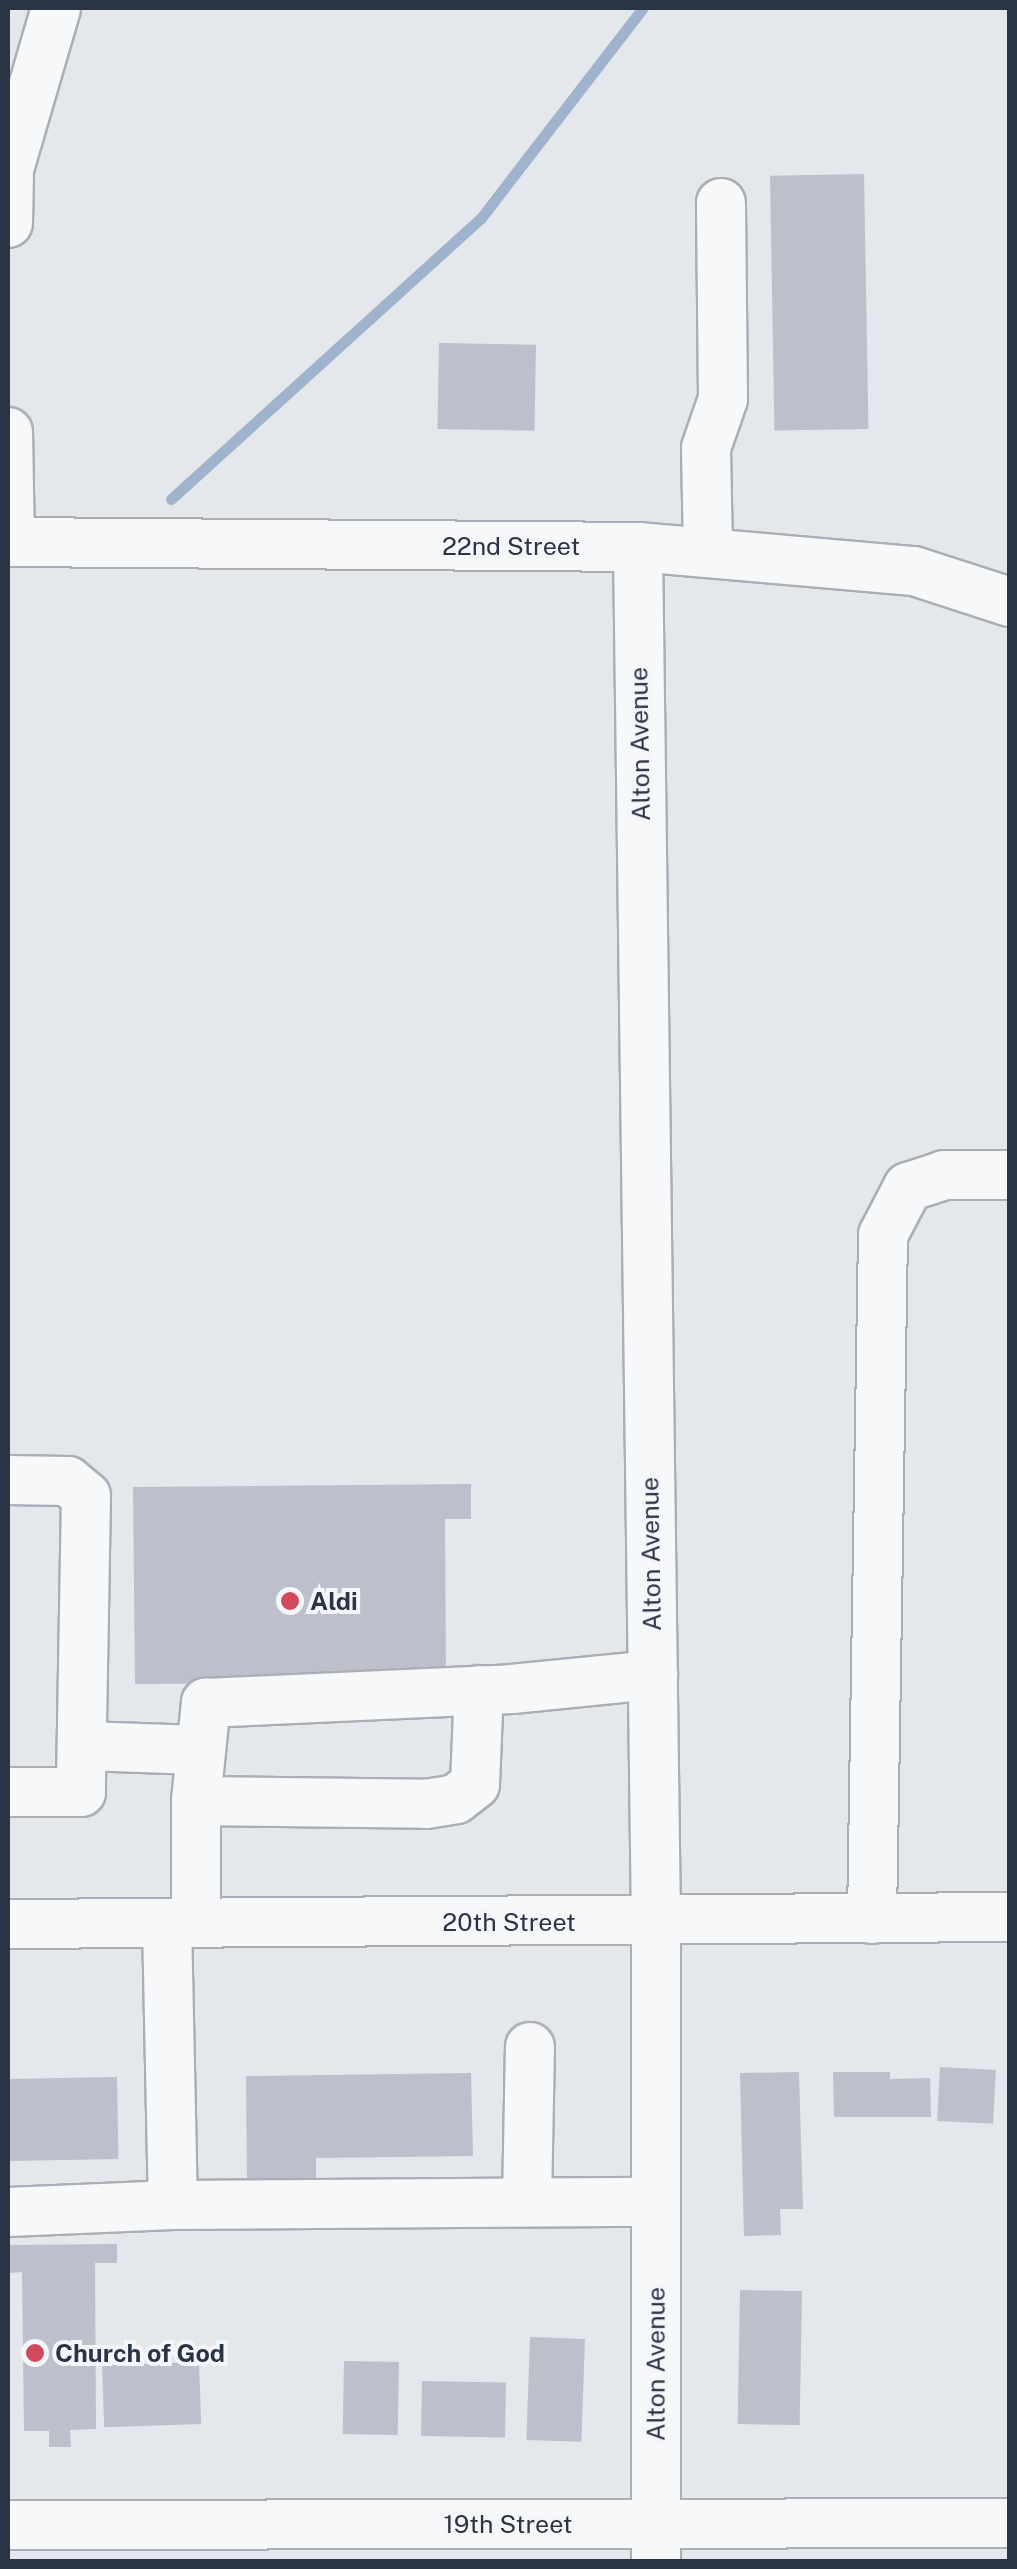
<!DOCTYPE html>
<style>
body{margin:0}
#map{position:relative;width:1017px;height:2569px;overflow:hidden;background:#e4e7ec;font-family:"Public Sans",sans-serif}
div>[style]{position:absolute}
.stream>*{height:11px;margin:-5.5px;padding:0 5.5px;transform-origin:5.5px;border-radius:5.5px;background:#9fb4cc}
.building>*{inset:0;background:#bbc0ca;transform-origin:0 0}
.roads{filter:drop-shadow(2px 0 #a9aeb7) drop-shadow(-2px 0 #a9aeb7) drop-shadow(0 2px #a9aeb7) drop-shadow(0 -2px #a9aeb7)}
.minor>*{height:48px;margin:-24px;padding:0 24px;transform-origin:24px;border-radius:24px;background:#f7f8fa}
.dots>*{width:28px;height:28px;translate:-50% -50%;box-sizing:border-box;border:5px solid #f4f6f9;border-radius:50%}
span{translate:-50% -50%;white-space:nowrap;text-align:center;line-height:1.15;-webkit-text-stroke:8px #f4f6f9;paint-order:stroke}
.street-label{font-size:25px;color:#2b3445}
.poi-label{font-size:25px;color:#2b3445;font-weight:700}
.left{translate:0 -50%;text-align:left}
.frame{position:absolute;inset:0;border:10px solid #2b3445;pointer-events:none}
</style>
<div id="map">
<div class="stream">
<div style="left:171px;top:499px;width:418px;rotate:-42.2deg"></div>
<div style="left:481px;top:218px;width:265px;rotate:-52.4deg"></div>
</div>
<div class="building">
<div style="left:864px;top:174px;width:255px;height:94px;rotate:89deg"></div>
<div style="left:439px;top:343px;width:97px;height:86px;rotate:1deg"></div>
<div style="clip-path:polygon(471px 1484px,471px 1519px,445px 1519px,446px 1682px,135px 1684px,133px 1487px)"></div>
<div style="left:940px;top:2067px;width:56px;height:54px;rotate:3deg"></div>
<div style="clip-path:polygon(799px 2072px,803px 2209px,780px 2209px,781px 2235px,744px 2236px,740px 2073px)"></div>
<div style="clip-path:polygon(833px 2072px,890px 2072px,890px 2079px,930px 2078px,931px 2117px,834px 2117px)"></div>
<div style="clip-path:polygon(471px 2073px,473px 2156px,316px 2158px,316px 2181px,247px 2182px,246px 2076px)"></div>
<div style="left:117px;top:2077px;width:82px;height:109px;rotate:89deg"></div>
<div style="clip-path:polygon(117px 2244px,117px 2263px,95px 2263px,96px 2429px,70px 2430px,71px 2447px,49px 2447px,49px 2431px,24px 2431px,22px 2272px,8px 2273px,8px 2245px)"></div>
<div style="left:740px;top:2290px;width:62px;height:134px;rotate:1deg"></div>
<div style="left:530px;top:2337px;width:55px;height:103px;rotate:2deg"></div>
<div style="left:344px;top:2361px;width:55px;height:73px;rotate:1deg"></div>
<div style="left:199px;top:2362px;width:62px;height:97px;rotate:88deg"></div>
<div style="left:422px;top:2381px;width:84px;height:55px;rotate:1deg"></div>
</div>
<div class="roads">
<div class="minor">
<div style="left:8px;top:223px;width:54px;rotate:-88.9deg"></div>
<div style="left:9px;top:169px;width:168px;rotate:-73.7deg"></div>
<div style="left:8px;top:432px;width:110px;rotate:89deg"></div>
<div style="left:8px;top:542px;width:630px;rotate:0.45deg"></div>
<div style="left:638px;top:547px;width:277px;rotate:5deg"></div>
<div style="left:914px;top:571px;width:101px;rotate:17.9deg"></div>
<div style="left:638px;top:547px;width:1374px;rotate:89.25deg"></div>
<div style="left:656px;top:1921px;width:641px;rotate:90deg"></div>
<div style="left:708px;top:553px;width:105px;rotate:-91.1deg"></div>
<div style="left:706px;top:448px;width:52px;rotate:-70.9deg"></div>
<div style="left:723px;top:399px;width:196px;rotate:-90.6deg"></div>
<div style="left:8px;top:1480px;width:60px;rotate:1deg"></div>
<div style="left:68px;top:1481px;width:23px;rotate:40deg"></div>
<div style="left:86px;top:1496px;width:296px;rotate:91deg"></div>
<div style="left:81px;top:1792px;width:73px;rotate:180deg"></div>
<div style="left:84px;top:1746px;width:115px;rotate:2deg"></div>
<div style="left:196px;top:1801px;width:230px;rotate:0.7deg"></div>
<div style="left:426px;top:1804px;width:30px;rotate:-9deg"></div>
<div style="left:456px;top:1799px;width:24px;rotate:-38deg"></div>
<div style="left:475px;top:1784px;width:94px;rotate:-87.6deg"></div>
<div style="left:872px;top:1919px;width:684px;rotate:-89.08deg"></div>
<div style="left:883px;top:1235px;width:54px;rotate:-62.5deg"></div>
<div style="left:908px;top:1187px;width:38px;rotate:-18deg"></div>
<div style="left:944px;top:1175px;width:66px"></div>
<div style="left:167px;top:1923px;width:282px;rotate:88.8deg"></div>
<div style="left:196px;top:1923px;width:122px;rotate:-90deg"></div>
<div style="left:196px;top:1801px;width:99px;rotate:-84.2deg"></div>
<div style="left:206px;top:1703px;width:306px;rotate:-2.6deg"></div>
<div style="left:512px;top:1689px;width:142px;rotate:-5.7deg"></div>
<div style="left:8px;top:1924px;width:1002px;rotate:-0.4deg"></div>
<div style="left:527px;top:2201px;width:154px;rotate:-88.9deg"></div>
<div style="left:8px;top:2212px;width:165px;rotate:-2.4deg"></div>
<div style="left:173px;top:2205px;width:482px;rotate:-0.4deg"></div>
<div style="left:8px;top:2525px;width:1002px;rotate:-0.11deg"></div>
</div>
</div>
<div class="dots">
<div style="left:290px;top:1601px;background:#d1495b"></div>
<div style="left:35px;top:2353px;background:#d1495b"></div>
</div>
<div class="street-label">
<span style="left:511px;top:546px">22nd Street</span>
<span style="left:640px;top:744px;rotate:-91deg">Alton Avenue</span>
<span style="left:651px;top:1554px;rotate:-91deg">Alton Avenue</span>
<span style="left:509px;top:1922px">20th Street</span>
<span style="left:656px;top:2364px;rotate:-90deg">Alton Avenue</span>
<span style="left:508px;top:2524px">19th Street</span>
</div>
<div class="poi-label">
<span class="left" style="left:310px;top:1601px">Aldi</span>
<span class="left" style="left:55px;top:2353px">Church of God</span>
</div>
<div class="frame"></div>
</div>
